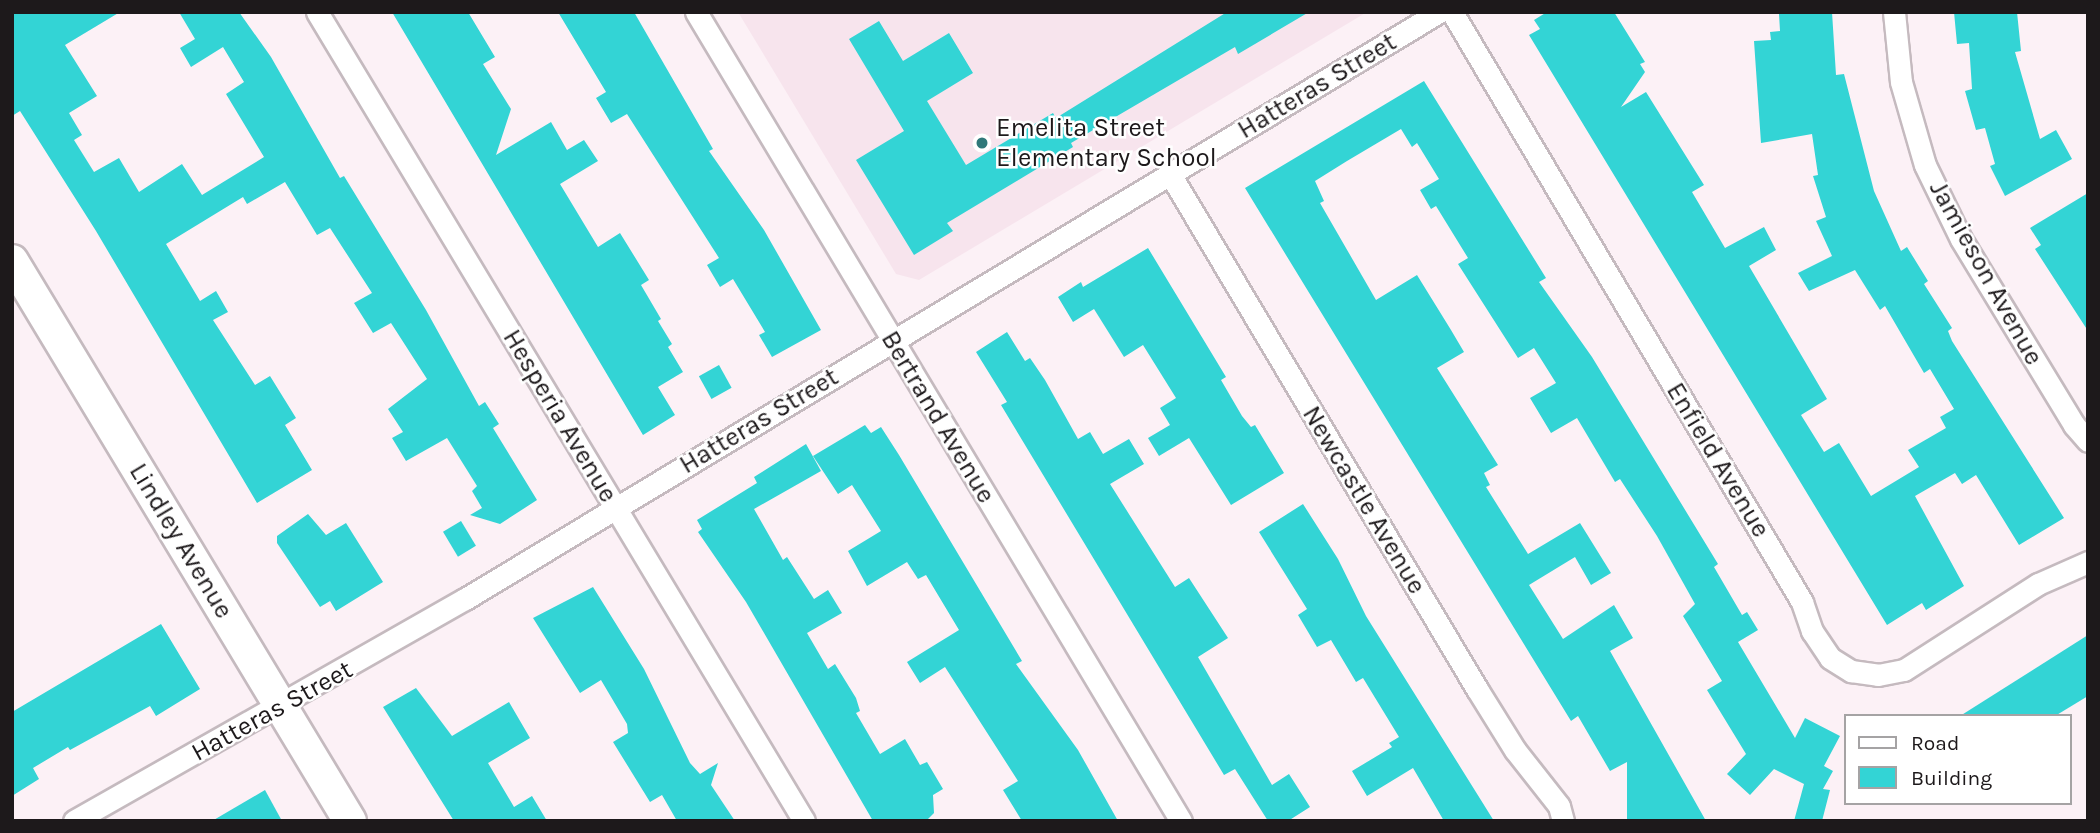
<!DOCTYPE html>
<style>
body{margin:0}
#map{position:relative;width:2100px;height:833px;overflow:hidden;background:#fcf1f6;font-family:Karla,sans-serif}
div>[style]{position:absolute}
.built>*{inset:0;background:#f7e4ed}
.building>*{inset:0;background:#33d4d5;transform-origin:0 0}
.roads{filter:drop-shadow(2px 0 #c5babf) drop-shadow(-2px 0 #c5babf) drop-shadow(0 2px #c5babf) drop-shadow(0 -2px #c5babf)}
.minor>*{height:21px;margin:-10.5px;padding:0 10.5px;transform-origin:10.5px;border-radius:10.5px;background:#fff}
.secondary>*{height:32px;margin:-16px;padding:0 16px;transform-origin:16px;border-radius:16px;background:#fff}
.dots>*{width:19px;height:19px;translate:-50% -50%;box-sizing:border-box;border:4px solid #fff;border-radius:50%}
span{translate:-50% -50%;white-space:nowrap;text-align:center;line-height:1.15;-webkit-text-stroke:5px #fff;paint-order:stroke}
.street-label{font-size:26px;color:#1d191b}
.poi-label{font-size:26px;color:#1d191b}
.left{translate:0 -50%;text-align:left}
.frame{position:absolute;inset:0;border:14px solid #1d191b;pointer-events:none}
.legend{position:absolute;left:1844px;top:714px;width:228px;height:91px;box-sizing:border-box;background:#fff;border:2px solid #a5a3a4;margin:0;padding:9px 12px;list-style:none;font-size:21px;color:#1d191b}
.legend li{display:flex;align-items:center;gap:14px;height:35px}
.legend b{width:35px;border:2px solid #a5a3a4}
</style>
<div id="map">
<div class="built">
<div style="clip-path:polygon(738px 12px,1367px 12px,919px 280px,896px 274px)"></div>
</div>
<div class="building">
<div style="clip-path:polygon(12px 12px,120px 12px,65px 45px,97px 96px,69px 113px,82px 135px,74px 140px,94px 172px,119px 158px,139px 192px,182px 164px,202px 195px,264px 157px,226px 94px,244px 82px,223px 47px,191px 67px,180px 48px,195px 39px,179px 12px,239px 12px,271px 57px,340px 178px,344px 176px,426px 310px,479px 406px,485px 402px,499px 424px,493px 428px,537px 500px,500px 524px,470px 515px,482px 508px,472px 491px,477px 486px,447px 438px,406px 461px,392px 438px,403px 432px,388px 409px,427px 379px,391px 323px,373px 333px,354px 303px,372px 293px,330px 228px,317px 235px,285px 182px,247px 204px,243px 197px,166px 244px,200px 301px,216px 291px,228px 312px,213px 320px,255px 385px,270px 376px,296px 418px,285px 425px,312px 470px,257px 503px,96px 231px,20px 111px,12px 116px)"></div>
<div style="clip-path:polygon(392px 12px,468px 12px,495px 57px,483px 64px,511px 109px,496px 155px,551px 122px,567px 150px,584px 140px,598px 161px,560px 184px,598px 247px,620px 233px,649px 280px,641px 285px,661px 319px,658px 321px,672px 344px,668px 347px,683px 372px,658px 387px,675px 415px,643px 435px)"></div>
<div style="clip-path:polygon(558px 12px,634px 12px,713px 149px,709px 151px,764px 230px,821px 330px,772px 357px,759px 335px,765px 332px,733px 279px,720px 287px,707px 265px,719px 258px,627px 114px,611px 123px,596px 98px,606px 92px)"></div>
<div style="clip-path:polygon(1227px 12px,1309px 12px,1238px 54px,1235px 47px,1071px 143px,1073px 147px,947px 223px,953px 231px,914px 255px,856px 160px,904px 131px,849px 39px,879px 21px,903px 61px,949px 33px,973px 73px,927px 101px,966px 165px,1053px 113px,1056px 118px)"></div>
<div style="clip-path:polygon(1547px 12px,1614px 12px,1645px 62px,1640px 64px,1645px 72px,1621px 107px,1646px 92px,1704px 185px,1692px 192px,1725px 248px,1764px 227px,1776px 250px,1749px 266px,1827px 399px,1801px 415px,1824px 452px,1839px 443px,1871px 496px,1919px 467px,1908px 450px,1946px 428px,1940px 417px,1954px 409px,1930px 369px,1924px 373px,1885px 306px,1880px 310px,1855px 270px,1809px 291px,1798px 273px,1832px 256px,1816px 221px,1826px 217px,1813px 176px,1818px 175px,1812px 134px,1761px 143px,1754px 41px,1771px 40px,1770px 32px,1780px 31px,1779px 14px,1832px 12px,1836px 75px,1844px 74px,1874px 191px,1901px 251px,1907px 247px,1928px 281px,1924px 284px,1952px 328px,1948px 331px,1952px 341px,2064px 518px,2019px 545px,1976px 475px,1962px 484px,1955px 473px,1915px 496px,1964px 586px,1926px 610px,1922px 603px,1887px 625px,1529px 35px,1540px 29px,1534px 20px)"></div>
<div style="clip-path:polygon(1954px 12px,2017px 12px,2021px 51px,2015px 52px,2040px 139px,2056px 130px,2072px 159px,2005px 196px,1990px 166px,1995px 164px,1985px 128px,1976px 130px,1965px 91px,1972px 89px,1969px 43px,1957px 44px)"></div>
<div style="clip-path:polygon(1424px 81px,1546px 278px,1539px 282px,1592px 357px,1718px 564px,1714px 567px,1742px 615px,1747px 612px,1758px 630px,1738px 642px,1795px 738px,1805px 718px,1840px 736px,1824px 766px,1833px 771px,1823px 789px,1830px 790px,1822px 821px,1794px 821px,1804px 784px,1774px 769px,1750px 795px,1727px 774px,1746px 754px,1707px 690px,1722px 681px,1683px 616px,1695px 604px,1657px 536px,1620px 479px,1615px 482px,1577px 418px,1551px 433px,1530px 398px,1556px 383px,1534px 348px,1518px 358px,1458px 264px,1468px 258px,1436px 206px,1431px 209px,1420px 190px,1439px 179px,1417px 143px,1412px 147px,1401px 129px,1347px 161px,1315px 181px,1324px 201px,1320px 203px,1376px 300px,1417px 275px,1451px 330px,1464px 352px,1437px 368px,1498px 465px,1484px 473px,1490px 485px,1486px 487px,1528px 554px,1580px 523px,1611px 573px,1591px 585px,1575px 557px,1529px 585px,1563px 639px,1614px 605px,1633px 638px,1610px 651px,1706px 821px,1627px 821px,1627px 762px,1610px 771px,1578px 716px,1571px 721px,1245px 188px)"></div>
<div style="clip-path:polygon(2088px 193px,2088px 331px,2035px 249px,2041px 245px,2030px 228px)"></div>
<div style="clip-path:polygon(1148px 248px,1226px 377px,1221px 380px,1242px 416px,1251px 427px,1255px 425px,1284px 473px,1231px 505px,1189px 438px,1159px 456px,1148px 438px,1170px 425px,1160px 408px,1176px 398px,1143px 345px,1124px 357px,1094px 309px,1073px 322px,1058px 297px,1081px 282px,1083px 287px)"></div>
<div style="clip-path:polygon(1007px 332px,1025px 361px,1030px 358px,1045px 380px,1078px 439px,1090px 432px,1103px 454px,1129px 439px,1144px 464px,1110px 484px,1175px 587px,1189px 578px,1228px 638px,1198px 657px,1272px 785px,1289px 774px,1310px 807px,1288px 821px,1268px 821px,1235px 769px,1224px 775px,1001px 405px,1007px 402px,976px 352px)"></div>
<div style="left:719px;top:365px;width:26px;height:23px;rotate:61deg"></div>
<div style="clip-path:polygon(865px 425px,871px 433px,881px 427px,899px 455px,1022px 661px,1016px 664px,1078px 750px,1118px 821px,1022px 821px,1003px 790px,1018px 781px,945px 667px,920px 683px,907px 662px,959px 630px,926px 575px,918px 579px,907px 562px,867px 586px,848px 551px,881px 531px,852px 485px,838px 494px,813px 456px)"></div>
<div style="clip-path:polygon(806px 444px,821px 471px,754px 509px,783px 560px,787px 557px,814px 599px,828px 590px,842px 613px,807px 633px,828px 669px,835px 664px,856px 698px,860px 711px,856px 713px,880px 754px,905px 739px,920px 765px,927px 762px,943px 789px,933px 795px,934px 813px,926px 821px,873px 821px,746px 602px,698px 532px,702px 529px,697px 520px,757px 483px,754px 477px)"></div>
<div style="clip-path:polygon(1303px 504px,1338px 559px,1366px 616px,1494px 821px,1444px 821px,1413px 768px,1367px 796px,1352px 771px,1392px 747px,1389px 743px,1399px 737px,1363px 678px,1356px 682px,1331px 640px,1317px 647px,1298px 615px,1307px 609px,1259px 532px)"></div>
<div style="clip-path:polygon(308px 514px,326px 535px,346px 523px,383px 582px,336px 611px,330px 601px,320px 607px,277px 543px,277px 536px)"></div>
<div style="left:461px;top:521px;width:29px;height:21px;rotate:59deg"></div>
<div style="clip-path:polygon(593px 587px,644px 669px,690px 763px,700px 774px,718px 763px,711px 785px,735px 821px,677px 821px,662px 795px,650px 802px,613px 742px,628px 733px,627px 724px,601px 680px,580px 693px,533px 618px)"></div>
<div style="clip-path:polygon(161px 624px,200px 689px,156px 716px,150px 706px,70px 750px,68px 747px,33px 768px,39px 779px,12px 796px,12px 712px)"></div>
<div style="clip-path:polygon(2088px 635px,2088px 696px,2055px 716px,1960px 716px)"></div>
<div style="clip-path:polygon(416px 688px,452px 736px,509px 702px,530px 738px,488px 763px,514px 807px,532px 796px,547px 821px,454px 821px,383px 707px)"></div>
<div style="clip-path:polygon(265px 790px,282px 821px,212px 821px)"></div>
</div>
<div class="roads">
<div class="minor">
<div style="left:317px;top:12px;width:944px;rotate:58.95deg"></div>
<div style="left:696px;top:12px;width:943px;rotate:59.06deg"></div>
<div style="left:1452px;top:12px;width:686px;rotate:59.32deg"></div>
<div style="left:1802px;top:602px;width:31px;rotate:71deg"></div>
<div style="left:1812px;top:631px;width:32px;rotate:56deg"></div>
<div style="left:1830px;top:658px;width:25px;rotate:32deg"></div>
<div style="left:1851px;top:671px;width:27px;rotate:8deg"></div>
<div style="left:1878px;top:675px;width:26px;rotate:-11deg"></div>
<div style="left:1904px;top:670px;width:159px;rotate:-32.7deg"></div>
<div style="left:2038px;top:584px;width:55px;rotate:-23.7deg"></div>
<div style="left:1894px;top:12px;width:70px;rotate:84.3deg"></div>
<div style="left:1901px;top:82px;width:86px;rotate:73.9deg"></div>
<div style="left:1925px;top:165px;width:82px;rotate:64.1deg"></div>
<div style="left:1961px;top:239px;width:218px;rotate:58.7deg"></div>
<div style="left:2074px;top:425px;width:21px;rotate:49deg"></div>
<div style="left:1170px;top:174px;width:600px;rotate:59.2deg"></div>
<div style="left:1477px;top:689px;width:72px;rotate:58.1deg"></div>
<div style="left:1515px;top:750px;width:71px;rotate:51.8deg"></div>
<div style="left:1559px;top:806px;width:16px;rotate:75deg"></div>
<div style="left:74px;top:821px;width:450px;rotate:-29.6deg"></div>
<div style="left:465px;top:599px;width:1137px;rotate:-31.08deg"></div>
</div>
<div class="secondary">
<div style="left:12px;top:261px;width:654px;rotate:58.89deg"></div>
</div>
</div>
<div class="dots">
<div style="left:982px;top:143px;background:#2f7879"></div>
</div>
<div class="street-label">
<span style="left:1317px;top:86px;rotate:-31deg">Hatteras Street</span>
<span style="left:1986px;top:273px;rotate:61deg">Jamieson Avenue</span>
<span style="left:560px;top:416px;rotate:59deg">Hesperia Avenue</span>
<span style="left:938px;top:417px;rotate:59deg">Bertrand Avenue</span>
<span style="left:759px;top:421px;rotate:-31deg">Hatteras Street</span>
<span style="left:1718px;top:460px;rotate:59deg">Enfield Avenue</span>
<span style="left:1364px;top:500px;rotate:59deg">Newcastle Avenue</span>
<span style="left:181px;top:541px;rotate:59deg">Lindley Avenue</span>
<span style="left:272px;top:711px;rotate:-29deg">Hatteras Street</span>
</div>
<div class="poi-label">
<span class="left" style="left:996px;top:143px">Emelita Street<br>Elementary School</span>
</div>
<div class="frame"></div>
<ul class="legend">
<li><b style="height:9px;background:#fff"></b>Road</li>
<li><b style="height:19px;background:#33d4d5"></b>Building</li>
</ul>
</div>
